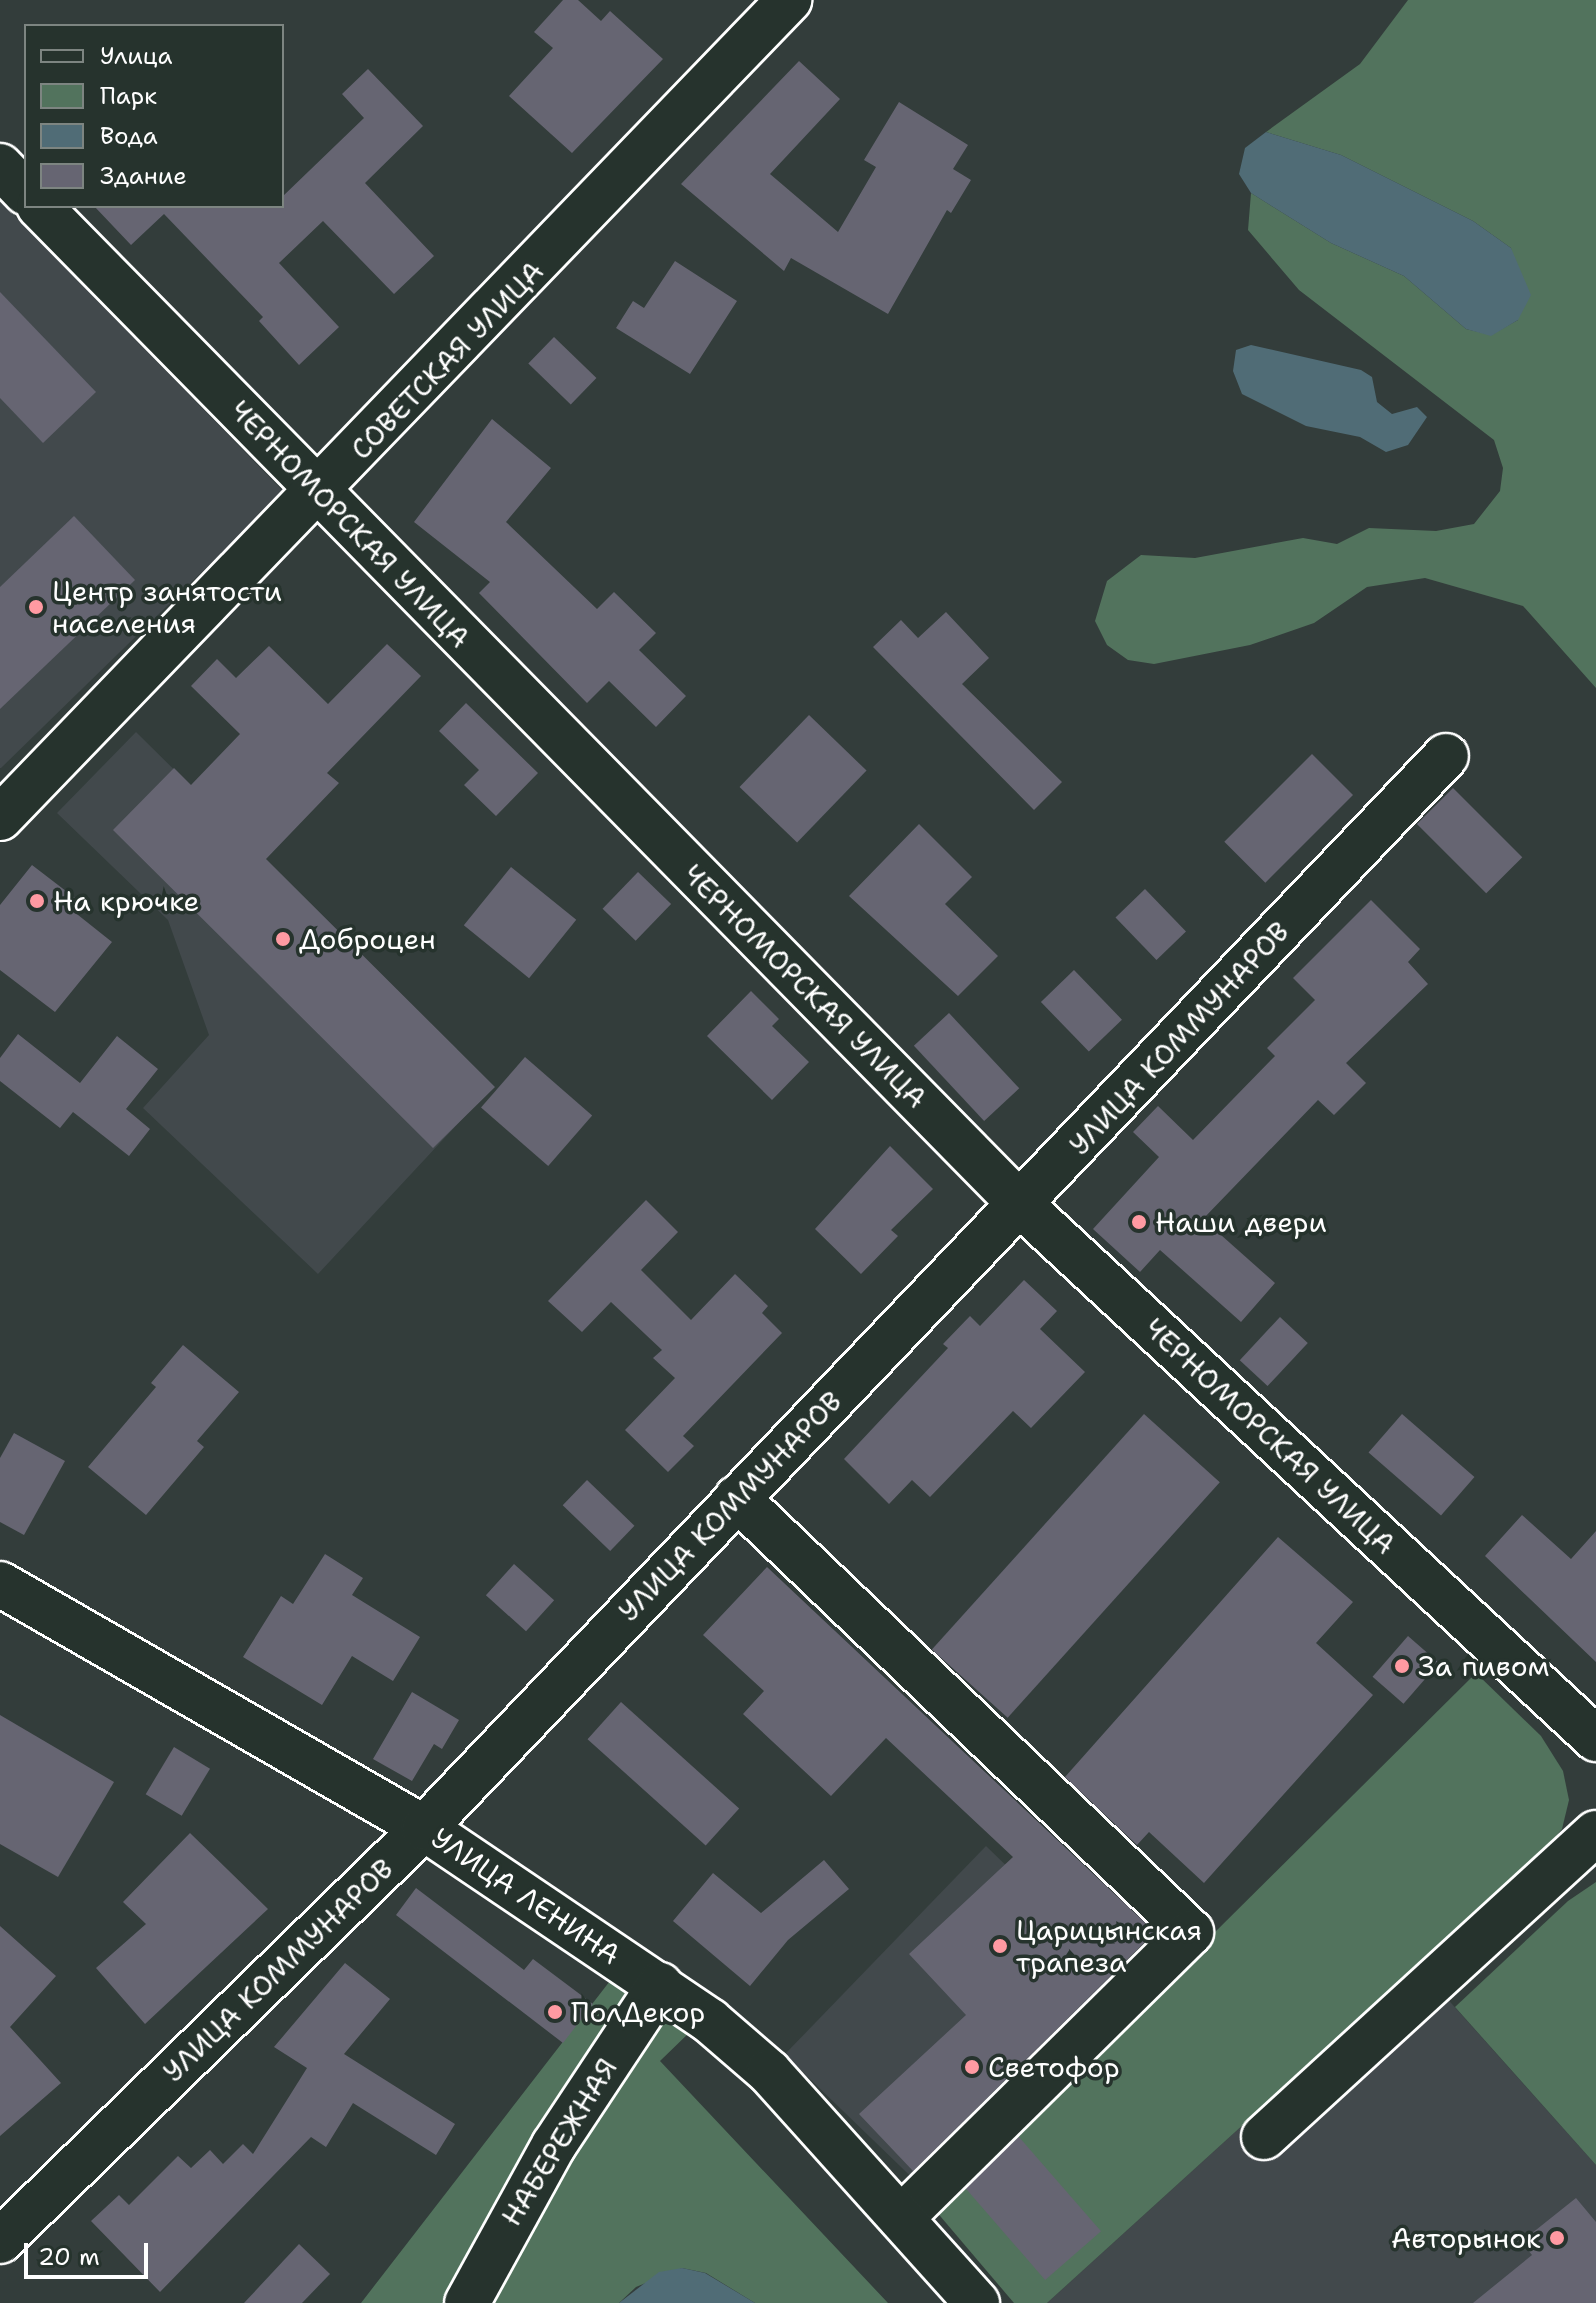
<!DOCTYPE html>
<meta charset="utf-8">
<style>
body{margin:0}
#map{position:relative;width:1596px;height:2303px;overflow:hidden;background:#333d3b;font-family:"Shantell Sans",sans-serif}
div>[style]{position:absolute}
.built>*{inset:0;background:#42494c;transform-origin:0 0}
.green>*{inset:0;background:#52735d}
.water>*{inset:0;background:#506c76}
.building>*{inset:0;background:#666572;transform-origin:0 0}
.roads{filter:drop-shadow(2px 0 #fff) drop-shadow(-2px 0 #fff) drop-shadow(0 2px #fff) drop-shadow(0 -2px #fff)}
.minor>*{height:44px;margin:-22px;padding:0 22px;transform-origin:22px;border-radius:22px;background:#26332d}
.dots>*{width:22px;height:22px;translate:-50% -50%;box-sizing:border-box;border:4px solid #26332d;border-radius:50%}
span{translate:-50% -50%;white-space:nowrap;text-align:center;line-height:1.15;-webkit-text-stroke:7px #26332d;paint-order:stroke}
.street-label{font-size:28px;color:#fff}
.poi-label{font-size:28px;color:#fff}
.left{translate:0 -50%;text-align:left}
.right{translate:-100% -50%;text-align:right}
.legend{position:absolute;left:24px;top:24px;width:260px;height:184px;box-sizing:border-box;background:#26332d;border:2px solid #7d8581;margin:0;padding:10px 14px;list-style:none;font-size:24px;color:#fff}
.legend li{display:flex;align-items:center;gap:16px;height:40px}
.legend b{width:40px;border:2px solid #7d8581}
.scale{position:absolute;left:24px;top:2243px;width:124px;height:36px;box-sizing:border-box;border:4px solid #fff;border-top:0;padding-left:10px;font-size:24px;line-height:28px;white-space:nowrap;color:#fff;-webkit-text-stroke:6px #26332d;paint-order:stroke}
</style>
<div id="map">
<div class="built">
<div style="clip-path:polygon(0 201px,284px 492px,1px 768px,0 768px)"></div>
<div style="clip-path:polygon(136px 732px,457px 1049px,428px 1077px,466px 1115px,318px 1274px,143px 1108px,209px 1035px,168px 920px,57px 813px)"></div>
<div style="left:986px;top:1846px;width:222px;height:290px;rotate:44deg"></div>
<div style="clip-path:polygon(1418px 1966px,1596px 2165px,1596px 2303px,1047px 2303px)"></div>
</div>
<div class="green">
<div style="clip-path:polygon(1408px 0,1596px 0,1596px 688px,1523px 606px,1425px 578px,1367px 587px,1314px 623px,1250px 645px,1154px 664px,1128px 660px,1107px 645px,1095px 621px,1107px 581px,1141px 555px,1195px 558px,1303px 538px,1337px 544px,1369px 528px,1436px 531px,1474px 524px,1500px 491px,1503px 468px,1494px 440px,1299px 290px,1248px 230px,1251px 193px,1331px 243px,1404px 276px,1466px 329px,1491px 335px,1518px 320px,1511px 248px,1473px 221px,1341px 155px,1266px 132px,1360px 64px)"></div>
<div style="clip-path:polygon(1476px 1673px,1541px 1736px,1563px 1771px,1569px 1800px,1562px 1829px,1542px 1853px,1047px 2303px,1014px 2303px,935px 2210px)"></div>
<div style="clip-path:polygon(1596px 1882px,1596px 2165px,1455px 2007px,1568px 1901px)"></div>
<div style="clip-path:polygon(613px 1977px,692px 2030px,660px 2061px,888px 2303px,755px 2303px,706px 2273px,682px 2268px,636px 2287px,619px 2303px,361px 2303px)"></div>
</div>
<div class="water">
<div style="clip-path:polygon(1266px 132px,1341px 155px,1473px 221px,1511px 248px,1531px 295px,1518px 320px,1491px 336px,1466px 329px,1404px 276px,1331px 243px,1251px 193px,1239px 174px,1245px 148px)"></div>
<div style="clip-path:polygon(1251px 345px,1361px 370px,1372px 377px,1377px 402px,1392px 414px,1417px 407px,1427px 417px,1408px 445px,1386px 452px,1360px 437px,1306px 426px,1242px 394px,1233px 371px,1236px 350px)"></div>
<div style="clip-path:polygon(682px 2268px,705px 2273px,755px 2303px,619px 2303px,659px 2272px)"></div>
</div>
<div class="building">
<div style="clip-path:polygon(563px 0,578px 0,601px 21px,610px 11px,663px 59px,572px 153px,509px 96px,553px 48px,534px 32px)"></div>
<div style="clip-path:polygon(799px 61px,840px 99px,770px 174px,838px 232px,876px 167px,864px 160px,899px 102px,968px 145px,953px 169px,971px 180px,951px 213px,947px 210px,888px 314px,791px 258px,784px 271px,681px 184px)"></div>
<div style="clip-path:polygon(368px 69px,423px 126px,365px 183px,434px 256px,394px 294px,323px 221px,279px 263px,339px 327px,299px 365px,259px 321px,263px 317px,164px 214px,131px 245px,94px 206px,282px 206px,282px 197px,364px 118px,342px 94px)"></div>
<div style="clip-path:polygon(675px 261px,737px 301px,690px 374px,616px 328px,633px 301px,644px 308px)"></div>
<div style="clip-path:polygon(0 292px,96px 392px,43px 443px,0 398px)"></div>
<div style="left:554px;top:337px;width:59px;height:37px;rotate:44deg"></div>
<div style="clip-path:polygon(492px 419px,551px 468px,506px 522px,597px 609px,614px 592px,656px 633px,639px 650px,686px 696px,656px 727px,609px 681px,587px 703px,479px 593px,490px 582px,414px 522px)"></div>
<div style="clip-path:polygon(74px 516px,135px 580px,0 709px,0 587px)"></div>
<div style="clip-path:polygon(946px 612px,989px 658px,962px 684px,1062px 782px,1034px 810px,873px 647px,901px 620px,918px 638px)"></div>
<div style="clip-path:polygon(387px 644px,421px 676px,327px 773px,339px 783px,266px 859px,495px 1087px,433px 1148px,113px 830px,174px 768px,191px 785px,240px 734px,191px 686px,217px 659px,236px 678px,269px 646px,328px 704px)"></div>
<div style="clip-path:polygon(466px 703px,538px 773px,496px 816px,464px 785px,479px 770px,439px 731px)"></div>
<div style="left:809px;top:715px;width:80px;height:100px;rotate:44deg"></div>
<div style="left:1312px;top:754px;width:58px;height:124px;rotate:45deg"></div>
<div style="left:1453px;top:788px;width:98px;height:51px;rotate:45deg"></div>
<div style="clip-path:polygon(919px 824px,972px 877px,945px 904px,998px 956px,958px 996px,849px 896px)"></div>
<div style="clip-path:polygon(32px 865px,75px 898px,68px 907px,112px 942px,55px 1012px,0 970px,0 905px)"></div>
<div style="left:511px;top:867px;width:84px;height:75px;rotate:39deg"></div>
<div style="left:638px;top:872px;width:46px;height:51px;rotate:44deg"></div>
<div style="left:1145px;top:889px;width:59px;height:41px;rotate:46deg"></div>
<div style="clip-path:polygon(1371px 900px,1420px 949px,1408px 962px,1428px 984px,1346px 1063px,1366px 1083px,1334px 1115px,1318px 1100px,1203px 1219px,1275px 1283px,1241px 1322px,1160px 1250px,1140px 1272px,1093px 1229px,1159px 1157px,1133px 1132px,1158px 1106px,1193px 1140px,1275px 1056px,1267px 1048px,1315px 1000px,1293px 978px)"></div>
<div style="left:1074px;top:970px;width:69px;height:46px;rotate:46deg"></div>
<div style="clip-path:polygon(751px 991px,779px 1019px,772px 1026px,809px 1062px,772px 1100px,707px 1036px)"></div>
<div style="left:949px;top:1013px;width:103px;height:48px;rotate:47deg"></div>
<div style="clip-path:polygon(18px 1034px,80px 1083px,117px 1036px,158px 1069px,126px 1109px,150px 1129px,129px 1156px,73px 1112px,60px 1128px,0 1081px,0 1058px)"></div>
<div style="left:525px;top:1057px;width:89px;height:67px;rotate:41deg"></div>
<div style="clip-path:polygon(890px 1146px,933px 1189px,891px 1230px,898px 1236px,861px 1274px,815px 1229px)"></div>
<div style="clip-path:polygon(646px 1200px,678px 1232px,641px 1270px,691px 1320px,735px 1274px,768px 1306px,762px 1313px,782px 1333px,683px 1436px,694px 1446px,668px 1472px,625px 1430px,675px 1378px,653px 1358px,662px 1350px,611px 1302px,582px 1332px,548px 1301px)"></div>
<div style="clip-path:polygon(1024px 1280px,1057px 1311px,1040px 1329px,1085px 1372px,1031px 1428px,1013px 1411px,930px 1497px,912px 1480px,889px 1504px,844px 1459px,948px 1348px,943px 1344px,970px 1316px,980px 1326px)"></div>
<div style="left:1280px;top:1317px;width:38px;height:59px;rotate:43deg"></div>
<div style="clip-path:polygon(183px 1345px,239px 1392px,197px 1441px,204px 1447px,146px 1515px,88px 1467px,156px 1387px,151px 1383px)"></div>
<div style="left:1144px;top:1414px;width:102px;height:317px;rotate:42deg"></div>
<div style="left:1402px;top:1414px;width:96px;height:51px;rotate:41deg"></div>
<div style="clip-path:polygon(14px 1433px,65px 1461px,24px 1535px,0 1522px,0 1458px)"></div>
<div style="left:587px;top:1480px;width:66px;height:35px;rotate:44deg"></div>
<div style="clip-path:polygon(1522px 1515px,1571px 1559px,1596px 1531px,1596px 1662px,1485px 1556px)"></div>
<div style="clip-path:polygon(1278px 1537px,1353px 1602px,1316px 1643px,1373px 1695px,1204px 1883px,1149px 1832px,1137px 1845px,1065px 1777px)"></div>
<div style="clip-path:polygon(325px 1554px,363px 1578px,352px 1595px,420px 1637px,393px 1681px,352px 1656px,322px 1705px,243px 1657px,281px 1596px,293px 1604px)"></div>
<div style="left:514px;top:1564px;width:54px;height:42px;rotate:42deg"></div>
<div style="clip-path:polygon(767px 1567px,1155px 1932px,913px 2171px,859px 2114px,966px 2015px,909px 1954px,1013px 1857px,886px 1738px,831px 1796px,743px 1714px,764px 1691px,703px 1635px)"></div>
<div style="left:1408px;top:1636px;width:41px;height:54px;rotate:41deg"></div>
<div style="clip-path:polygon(412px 1692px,459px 1720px,442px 1749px,434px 1744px,412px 1781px,373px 1759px)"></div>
<div style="left:621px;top:1702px;width:159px;height:50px;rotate:42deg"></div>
<div style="clip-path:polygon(0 1715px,114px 1782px,58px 1877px,0 1844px)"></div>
<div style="left:174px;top:1747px;width:42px;height:55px;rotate:31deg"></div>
<div style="clip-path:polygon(190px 1833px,268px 1909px,145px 2024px,96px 1968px,146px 1924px,123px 1902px)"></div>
<div style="clip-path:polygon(824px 1860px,849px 1889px,788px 1940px,750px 1986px,673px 1921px,713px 1873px,761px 1913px)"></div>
<div style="clip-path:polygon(416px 1888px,524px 1970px,533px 1959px,593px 2004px,563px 2043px,396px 1915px)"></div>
<div style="clip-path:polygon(0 1926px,56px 1976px,10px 2027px,61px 2083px,0 2136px)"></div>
<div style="clip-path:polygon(345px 1963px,390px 1999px,344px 2054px,455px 2124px,436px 2155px,353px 2103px,326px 2147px,311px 2137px,160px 2292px,91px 2221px,119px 2195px,129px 2205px,178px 2156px,191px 2168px,210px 2150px,223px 2164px,243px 2144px,253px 2154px,307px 2068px,274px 2047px)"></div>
<div style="left:1019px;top:2137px;width:125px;height:74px;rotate:49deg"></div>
<div style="clip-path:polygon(1576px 2198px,1596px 2222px,1596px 2303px,1473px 2303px,1532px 2255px,1521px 2242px)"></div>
<div style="clip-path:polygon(299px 2244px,330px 2274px,302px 2303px,244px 2303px)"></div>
</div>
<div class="roads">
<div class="minor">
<div style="left:0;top:166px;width:37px;rotate:46deg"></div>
<div style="left:39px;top:206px;width:1401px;rotate:45.49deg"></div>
<div style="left:1021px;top:1205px;width:785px;rotate:42.88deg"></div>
<div style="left:0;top:818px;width:1137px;rotate:-46.03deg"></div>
<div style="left:737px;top:1498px;width:628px;rotate:43.71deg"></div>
<div style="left:1191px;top:1932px;width:407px;rotate:135.4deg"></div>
<div style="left:0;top:1584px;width:489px;rotate:29.9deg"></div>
<div style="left:424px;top:1828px;width:345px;rotate:34deg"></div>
<div style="left:710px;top:2021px;width:78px;rotate:40.8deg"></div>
<div style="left:769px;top:2072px;width:311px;rotate:48deg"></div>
<div style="left:1264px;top:2137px;width:450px;rotate:-42.5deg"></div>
<div style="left:0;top:2241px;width:592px;rotate:-44.25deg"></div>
<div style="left:424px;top:1828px;width:1481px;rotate:-46.37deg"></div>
<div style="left:467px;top:2303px;width:180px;rotate:-61.2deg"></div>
<div style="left:554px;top:2145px;width:192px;rotate:-56.5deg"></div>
</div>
</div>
<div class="dots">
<div style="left:36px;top:607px;background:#ff9aa2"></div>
<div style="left:37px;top:901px;background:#ff9aa2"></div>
<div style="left:283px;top:939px;background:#ff9aa2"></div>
<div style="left:1139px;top:1222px;background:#ff9aa2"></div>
<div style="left:1402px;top:1666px;background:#ff9aa2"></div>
<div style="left:1000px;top:1946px;background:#ff9aa2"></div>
<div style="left:555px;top:2012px;background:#ff9aa2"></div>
<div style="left:972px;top:2067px;background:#ff9aa2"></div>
<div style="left:1557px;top:2238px;background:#ff9aa2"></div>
</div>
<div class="street-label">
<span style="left:447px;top:360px;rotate:-46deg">СОВЕТСКАЯ УЛИЦА</span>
<span style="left:350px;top:524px;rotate:46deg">ЧЕРНОМОРСКАЯ УЛИЦА</span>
<span style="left:805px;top:986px;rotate:45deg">ЧЕРНОМОРСКАЯ УЛИЦА</span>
<span style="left:1179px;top:1038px;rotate:-47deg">УЛИЦА КОММУНАРОВ</span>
<span style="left:1270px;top:1436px;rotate:43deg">ЧЕРНОМОРСКАЯ УЛИЦА</span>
<span style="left:730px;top:1506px;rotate:-46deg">УЛИЦА КОММУНАРОВ</span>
<span style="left:526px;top:1896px;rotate:34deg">УЛИЦА ЛЕНИНА</span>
<span style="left:278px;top:1970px;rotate:-44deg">УЛИЦА КОММУНАРОВ</span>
<span style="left:559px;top:2142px;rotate:-58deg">НАБЕРЕЖНАЯ</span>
</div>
<div class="poi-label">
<span class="left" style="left:52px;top:607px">Центр занятости<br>населения</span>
<span class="left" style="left:53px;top:901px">На крючке</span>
<span class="left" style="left:299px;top:939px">Доброцен</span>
<span class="left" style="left:1155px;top:1222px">Наши двери</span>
<span class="left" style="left:1418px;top:1666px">За пивом</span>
<span class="left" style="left:1016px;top:1946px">Царицынская<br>трапеза</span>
<span class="left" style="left:571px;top:2012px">ПолДекор</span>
<span class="left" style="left:988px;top:2067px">Светофор</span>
<span class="right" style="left:1541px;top:2238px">Авторынок</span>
</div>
<ul class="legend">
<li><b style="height:10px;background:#26332d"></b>Улица</li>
<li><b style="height:22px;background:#52735d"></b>Парк</li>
<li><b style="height:22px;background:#506c76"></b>Вода</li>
<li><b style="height:22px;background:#666572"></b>Здание</li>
</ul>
<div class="scale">20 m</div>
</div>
